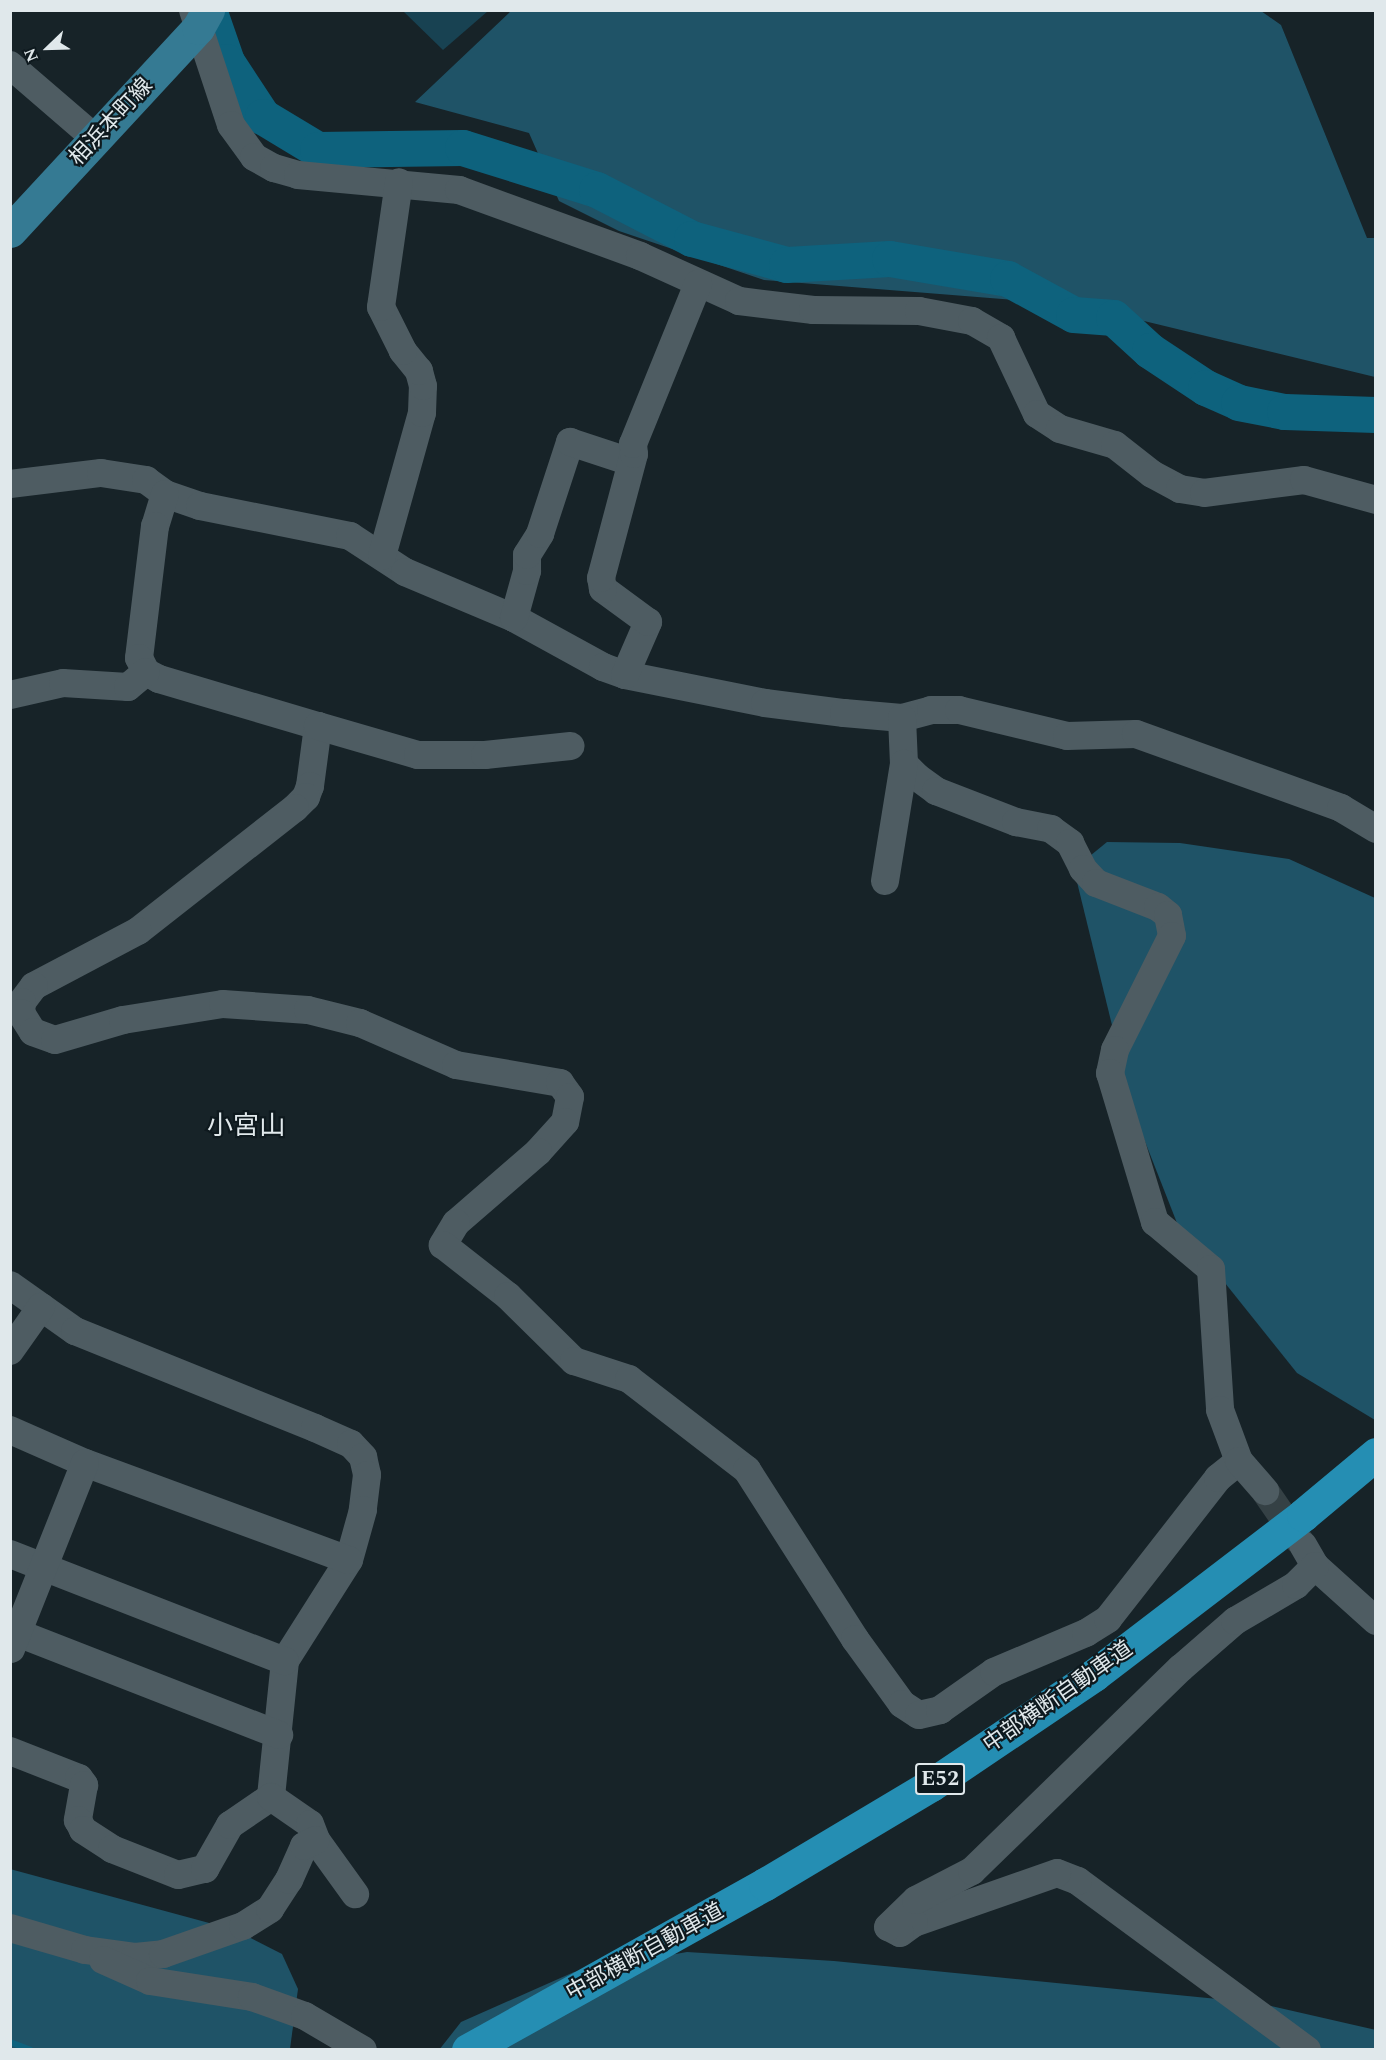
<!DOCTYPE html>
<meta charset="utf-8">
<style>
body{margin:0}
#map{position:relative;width:1386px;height:2060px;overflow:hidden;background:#172328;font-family:Spectral,"Noto Sans JP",serif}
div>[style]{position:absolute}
.green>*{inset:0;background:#184252}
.forest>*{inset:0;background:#1f5367}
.stream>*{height:6px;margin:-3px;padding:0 3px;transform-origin:3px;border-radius:3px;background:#0e627d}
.river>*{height:36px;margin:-18px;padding:0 18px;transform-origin:18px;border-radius:18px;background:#0e627d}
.minor-tunnel>*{height:28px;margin-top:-14px;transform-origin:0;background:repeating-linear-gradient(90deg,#354145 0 28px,transparent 0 42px)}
.minor>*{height:28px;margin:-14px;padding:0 14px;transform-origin:14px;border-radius:14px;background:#4e5c62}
.major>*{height:33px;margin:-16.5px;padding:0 16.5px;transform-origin:16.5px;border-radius:16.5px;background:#357a93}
.highway>*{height:33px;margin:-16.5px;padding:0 16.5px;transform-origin:16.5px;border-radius:16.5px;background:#258eb3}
span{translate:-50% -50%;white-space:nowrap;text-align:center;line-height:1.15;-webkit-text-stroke:4.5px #0e191e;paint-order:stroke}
.shield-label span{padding:2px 4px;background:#0e191e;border:2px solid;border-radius:4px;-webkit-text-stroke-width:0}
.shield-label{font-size:21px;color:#e0e8eb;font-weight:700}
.street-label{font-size:22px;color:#e0e8eb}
.quarter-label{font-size:26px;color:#e0e8eb}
.frame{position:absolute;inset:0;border:12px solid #e0e8eb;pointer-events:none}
.north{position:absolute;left:18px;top:18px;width:60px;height:60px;-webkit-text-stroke:4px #0e191e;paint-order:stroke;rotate:247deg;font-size:16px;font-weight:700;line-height:24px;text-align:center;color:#e0e8eb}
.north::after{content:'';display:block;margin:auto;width:21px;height:27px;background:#e0e8eb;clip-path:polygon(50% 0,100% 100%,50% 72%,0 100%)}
</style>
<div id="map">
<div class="green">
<div style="clip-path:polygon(403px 11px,488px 11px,443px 50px)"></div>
</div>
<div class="forest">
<div style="clip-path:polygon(512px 10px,1261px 11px,1281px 25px,1367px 238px,1375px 238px,1375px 377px,1078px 305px,764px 280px,619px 231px,559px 201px,529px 133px,415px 102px)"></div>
<div style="clip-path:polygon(1107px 842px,1180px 843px,1289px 859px,1375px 898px,1375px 1420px,1297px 1373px,1177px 1223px,1133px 1111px,1077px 882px,1085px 860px)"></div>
<div style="clip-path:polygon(10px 1869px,235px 1930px,282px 1954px,298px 1989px,290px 2049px,11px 2049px)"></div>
<div style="clip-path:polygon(687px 1952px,834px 1961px,1258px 2003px,1376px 2030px,1375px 2050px,439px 2050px,461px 2022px,574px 1972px)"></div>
</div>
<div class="stream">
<div style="left:10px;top:2042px;width:22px;rotate:21deg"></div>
</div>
<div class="river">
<div style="left:209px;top:10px;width:55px;rotate:70.9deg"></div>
<div style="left:227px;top:62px;width:66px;rotate:56.8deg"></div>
<div style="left:263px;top:117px;width:64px;rotate:31deg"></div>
<div style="left:318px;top:150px;width:145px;rotate:-0.8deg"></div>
<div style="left:463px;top:148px;width:140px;rotate:17.4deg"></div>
<div style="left:597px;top:190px;width:107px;rotate:27.3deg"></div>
<div style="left:692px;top:239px;width:98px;rotate:15.3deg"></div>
<div style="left:787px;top:265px;width:103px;rotate:-3.3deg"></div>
<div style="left:890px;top:259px;width:120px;rotate:9.6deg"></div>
<div style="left:1008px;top:279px;width:75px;rotate:28.6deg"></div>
<div style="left:1074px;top:315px;width:40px;rotate:4.3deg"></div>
<div style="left:1114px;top:318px;width:49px;rotate:42.5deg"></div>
<div style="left:1150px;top:351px;width:67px;rotate:33.5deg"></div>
<div style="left:1206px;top:388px;width:36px;rotate:24deg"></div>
<div style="left:1239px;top:403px;width:47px;rotate:11.1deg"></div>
<div style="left:1285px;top:412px;width:91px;rotate:1.9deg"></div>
</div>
<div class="minor-tunnel">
<div style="left:1265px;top:1491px;width:63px;rotate:55.3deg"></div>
</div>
<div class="minor">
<div style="left:193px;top:10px;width:121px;rotate:71.7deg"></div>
<div style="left:231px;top:125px;width:39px;rotate:54deg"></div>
<div style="left:254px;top:157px;width:23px;rotate:29deg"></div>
<div style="left:274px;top:168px;width:25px;rotate:16deg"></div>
<div style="left:298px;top:175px;width:162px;rotate:5.3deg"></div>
<div style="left:459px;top:190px;width:193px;rotate:20deg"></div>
<div style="left:640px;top:256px;width:109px;rotate:24.4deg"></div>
<div style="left:739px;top:301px;width:75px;rotate:6.9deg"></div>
<div style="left:813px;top:310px;width:106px;rotate:0.5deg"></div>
<div style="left:919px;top:311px;width:54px;rotate:10.7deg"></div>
<div style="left:972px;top:321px;width:34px;rotate:30deg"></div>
<div style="left:1001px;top:338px;width:84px;rotate:64.7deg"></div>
<div style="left:1037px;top:414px;width:27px;rotate:33deg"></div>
<div style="left:1060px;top:429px;width:57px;rotate:16.2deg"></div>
<div style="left:1115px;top:445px;width:47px;rotate:38.1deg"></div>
<div style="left:1152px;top:474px;width:32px;rotate:28deg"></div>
<div style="left:1180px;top:489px;width:24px;rotate:9deg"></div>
<div style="left:1204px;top:493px;width:101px;rotate:-7.4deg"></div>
<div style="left:1304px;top:480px;width:75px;rotate:15.5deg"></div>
<div style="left:10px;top:65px;width:112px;rotate:40.7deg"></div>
<div style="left:10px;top:484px;width:92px;rotate:-6.9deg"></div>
<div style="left:101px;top:473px;width:46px;rotate:8.8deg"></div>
<div style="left:146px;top:480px;width:24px;rotate:36deg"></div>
<div style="left:165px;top:494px;width:37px;rotate:19deg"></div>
<div style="left:200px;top:506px;width:153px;rotate:11.3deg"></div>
<div style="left:350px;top:536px;width:66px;rotate:33.2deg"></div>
<div style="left:405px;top:572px;width:118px;rotate:22.9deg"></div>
<div style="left:514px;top:618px;width:102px;rotate:28.8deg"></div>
<div style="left:603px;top:667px;width:23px;rotate:20deg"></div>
<div style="left:625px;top:675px;width:143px;rotate:11.3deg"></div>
<div style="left:765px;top:703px;width:80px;rotate:7.2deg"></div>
<div style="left:844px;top:713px;width:58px;rotate:4.9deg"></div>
<div style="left:902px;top:718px;width:30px;rotate:-15deg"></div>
<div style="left:931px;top:710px;width:28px"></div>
<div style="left:959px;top:710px;width:111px;rotate:13.5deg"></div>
<div style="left:1067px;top:736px;width:69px;rotate:-1.7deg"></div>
<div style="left:1136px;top:734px;width:218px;rotate:19.8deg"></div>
<div style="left:1341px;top:808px;width:41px;rotate:31deg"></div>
<div style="left:165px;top:494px;width:34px;rotate:107deg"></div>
<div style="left:155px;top:526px;width:133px;rotate:96.9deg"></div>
<div style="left:139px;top:658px;width:16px;rotate:63deg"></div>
<div style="left:146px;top:672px;width:15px;rotate:28deg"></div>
<div style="left:159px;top:679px;width:166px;rotate:16.5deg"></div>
<div style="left:318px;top:726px;width:61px;rotate:97.6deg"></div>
<div style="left:310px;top:786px;width:12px;rotate:110deg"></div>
<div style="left:306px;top:797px;width:16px;rotate:135deg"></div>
<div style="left:295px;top:808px;width:199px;rotate:141.9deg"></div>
<div style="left:138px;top:931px;width:118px;rotate:152.1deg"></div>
<div style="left:34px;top:986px;width:20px;rotate:127deg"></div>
<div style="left:22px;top:1002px;width:11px;rotate:95deg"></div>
<div style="left:21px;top:1013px;width:22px;rotate:58deg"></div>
<div style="left:33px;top:1032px;width:23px;rotate:20deg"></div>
<div style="left:55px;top:1040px;width:71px;rotate:-16.4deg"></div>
<div style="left:123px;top:1020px;width:101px;rotate:-9.1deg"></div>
<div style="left:223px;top:1004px;width:85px;rotate:4deg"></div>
<div style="left:308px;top:1010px;width:54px;rotate:14deg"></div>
<div style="left:360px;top:1023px;width:105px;rotate:23.6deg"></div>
<div style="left:456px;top:1065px;width:106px;rotate:9.8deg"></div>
<div style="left:560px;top:1083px;width:17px;rotate:54deg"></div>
<div style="left:570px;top:1097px;width:25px;rotate:101deg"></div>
<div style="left:565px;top:1122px;width:40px;rotate:132deg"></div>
<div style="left:538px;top:1152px;width:108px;rotate:139.1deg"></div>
<div style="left:456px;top:1223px;width:26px;rotate:121deg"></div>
<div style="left:443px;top:1245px;width:83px;rotate:38.1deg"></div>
<div style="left:508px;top:1296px;width:93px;rotate:44.6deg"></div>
<div style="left:574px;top:1361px;width:58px;rotate:18.1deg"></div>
<div style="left:629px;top:1379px;width:149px;rotate:37.6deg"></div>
<div style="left:747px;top:1470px;width:201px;rotate:57.4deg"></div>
<div style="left:855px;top:1639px;width:80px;rotate:54.1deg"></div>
<div style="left:902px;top:1704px;width:20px;rotate:33deg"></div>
<div style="left:919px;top:1715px;width:22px;rotate:-13deg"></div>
<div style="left:940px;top:1710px;width:66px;rotate:-35.1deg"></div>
<div style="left:994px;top:1672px;width:100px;rotate:-23deg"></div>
<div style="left:1086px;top:1633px;width:26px;rotate:-32deg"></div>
<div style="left:1108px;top:1619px;width:179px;rotate:-52deg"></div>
<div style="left:1218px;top:1478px;width:27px;rotate:-39deg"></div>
<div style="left:382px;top:556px;width:148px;rotate:-74.4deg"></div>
<div style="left:422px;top:413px;width:27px;rotate:-88deg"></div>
<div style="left:423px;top:386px;width:16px;rotate:-105deg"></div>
<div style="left:419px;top:371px;width:26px;rotate:-129deg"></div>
<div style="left:403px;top:351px;width:49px;rotate:-116.6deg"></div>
<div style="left:381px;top:307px;width:126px;rotate:-81.8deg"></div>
<div style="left:514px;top:618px;width:49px;rotate:-74.5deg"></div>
<div style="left:527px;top:571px;width:16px;rotate:-90deg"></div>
<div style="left:527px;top:555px;width:25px;rotate:-58deg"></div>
<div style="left:540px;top:534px;width:97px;rotate:-71.9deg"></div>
<div style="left:570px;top:442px;width:64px;rotate:18.2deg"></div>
<div style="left:625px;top:675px;width:58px;rotate:-66.5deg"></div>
<div style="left:648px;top:622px;width:56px;rotate:-143.7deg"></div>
<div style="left:603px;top:589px;width:11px;rotate:-100deg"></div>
<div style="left:601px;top:578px;width:128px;rotate:-75.1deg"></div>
<div style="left:634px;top:454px;width:10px;rotate:-96deg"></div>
<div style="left:633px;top:444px;width:173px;rotate:-67.9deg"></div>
<div style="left:10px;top:695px;width:54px;rotate:-12.8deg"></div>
<div style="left:63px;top:683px;width:65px;rotate:3.5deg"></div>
<div style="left:128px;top:687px;width:23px;rotate:-40deg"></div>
<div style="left:902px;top:718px;width:46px;rotate:87.5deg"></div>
<div style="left:904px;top:764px;width:18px;rotate:45deg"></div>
<div style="left:917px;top:777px;width:24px;rotate:36deg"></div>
<div style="left:936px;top:791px;width:86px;rotate:21.2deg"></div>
<div style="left:1016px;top:822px;width:36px;rotate:11deg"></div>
<div style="left:1051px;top:829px;width:24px;rotate:36deg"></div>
<div style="left:1070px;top:843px;width:29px;rotate:63deg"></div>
<div style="left:1083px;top:869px;width:19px;rotate:47deg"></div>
<div style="left:1096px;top:883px;width:66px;rotate:21.2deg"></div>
<div style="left:1158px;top:907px;width:13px;rotate:39deg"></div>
<div style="left:1168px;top:915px;width:21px;rotate:79deg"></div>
<div style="left:1172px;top:936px;width:127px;rotate:116.6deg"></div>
<div style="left:1115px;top:1050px;width:24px;rotate:102deg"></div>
<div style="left:1110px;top:1073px;width:156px;rotate:73.2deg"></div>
<div style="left:1155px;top:1222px;width:73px;rotate:40deg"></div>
<div style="left:1211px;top:1269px;width:141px;rotate:86.3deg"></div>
<div style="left:1220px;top:1410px;width:54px;rotate:69.6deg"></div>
<div style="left:1239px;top:1461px;width:40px;rotate:49deg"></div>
<div style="left:318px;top:726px;width:104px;rotate:16.2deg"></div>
<div style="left:418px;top:755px;width:67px"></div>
<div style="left:485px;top:755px;width:86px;rotate:-6deg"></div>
<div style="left:885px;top:881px;width:119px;rotate:-80.8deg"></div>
<div style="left:10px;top:1285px;width:80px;rotate:35.3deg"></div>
<div style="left:75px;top:1331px;width:259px;rotate:22deg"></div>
<div style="left:315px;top:1428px;width:39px;rotate:24deg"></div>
<div style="left:351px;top:1444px;width:18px;rotate:47deg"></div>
<div style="left:363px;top:1457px;width:18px;rotate:77deg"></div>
<div style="left:367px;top:1475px;width:35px;rotate:97deg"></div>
<div style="left:363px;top:1510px;width:52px;rotate:105.6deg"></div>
<div style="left:349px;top:1560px;width:120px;rotate:122.4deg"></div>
<div style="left:285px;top:1661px;width:137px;rotate:95.9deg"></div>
<div style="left:10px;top:1351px;width:54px;rotate:-54.8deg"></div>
<div style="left:10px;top:1430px;width:82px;rotate:23.7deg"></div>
<div style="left:85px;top:1463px;width:281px;rotate:20.2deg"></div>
<div style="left:1303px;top:1545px;width:24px;rotate:60deg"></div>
<div style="left:1315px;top:1566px;width:82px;rotate:42deg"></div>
<div style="left:10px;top:1554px;width:295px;rotate:21.3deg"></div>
<div style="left:10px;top:1630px;width:289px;rotate:21.3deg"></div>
<div style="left:11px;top:1649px;width:200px;rotate:-68.3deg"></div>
<div style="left:10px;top:1751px;width:74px;rotate:21.4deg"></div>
<div style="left:79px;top:1778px;width:9px;rotate:54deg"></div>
<div style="left:84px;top:1785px;width:36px;rotate:100deg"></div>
<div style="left:78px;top:1820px;width:11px;rotate:63deg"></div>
<div style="left:83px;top:1830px;width:35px;rotate:33deg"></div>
<div style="left:112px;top:1849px;width:71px;rotate:21.5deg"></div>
<div style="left:178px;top:1875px;width:28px;rotate:-13deg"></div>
<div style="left:205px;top:1869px;width:51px;rotate:-60.4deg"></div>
<div style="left:230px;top:1825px;width:50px;rotate:-34.3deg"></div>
<div style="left:271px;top:1797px;width:47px;rotate:34.7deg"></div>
<div style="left:310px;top:1824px;width:17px;rotate:69deg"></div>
<div style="left:316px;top:1840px;width:67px;rotate:54.2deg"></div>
<div style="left:10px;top:1928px;width:78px;rotate:16.3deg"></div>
<div style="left:85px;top:1950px;width:50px;rotate:8deg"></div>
<div style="left:135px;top:1957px;width:28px;rotate:-6deg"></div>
<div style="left:163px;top:1954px;width:85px;rotate:-19.3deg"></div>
<div style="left:243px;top:1926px;width:32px;rotate:-32deg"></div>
<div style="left:270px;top:1909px;width:35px;rotate:-57deg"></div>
<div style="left:289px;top:1880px;width:37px;rotate:-66deg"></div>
<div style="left:304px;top:1846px;width:13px;rotate:-27deg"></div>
<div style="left:103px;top:1960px;width:51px;rotate:24.1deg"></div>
<div style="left:150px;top:1981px;width:103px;rotate:8.9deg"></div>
<div style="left:252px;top:1997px;width:56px;rotate:19.7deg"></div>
<div style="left:305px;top:2016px;width:67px;rotate:30.4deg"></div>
<div style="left:1307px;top:2050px;width:285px;rotate:-143.6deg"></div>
<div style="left:1078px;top:1881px;width:22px;rotate:-159deg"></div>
<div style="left:1057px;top:1873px;width:151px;rotate:160.7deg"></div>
<div style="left:914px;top:1923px;width:17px;rotate:144deg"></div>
<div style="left:900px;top:1933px;width:13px;rotate:-153deg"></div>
<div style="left:888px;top:1927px;width:39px;rotate:-44deg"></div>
<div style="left:916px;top:1900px;width:63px;rotate:-27.4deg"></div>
<div style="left:972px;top:1871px;width:291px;rotate:-44.2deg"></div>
<div style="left:1181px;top:1668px;width:72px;rotate:-41deg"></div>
<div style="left:1235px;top:1621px;width:71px;rotate:-30.5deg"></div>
<div style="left:1296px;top:1585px;width:27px;rotate:-45deg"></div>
</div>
<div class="major">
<div style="left:10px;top:231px;width:277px;rotate:-47.2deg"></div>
<div style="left:198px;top:28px;width:21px;rotate:-61deg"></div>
</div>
<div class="highway">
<div style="left:468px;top:2050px;width:340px;rotate:-29.2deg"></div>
<div style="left:765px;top:1884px;width:193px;rotate:-30.8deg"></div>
<div style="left:931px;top:1785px;width:197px;rotate:-34deg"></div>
<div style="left:1094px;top:1675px;width:263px;rotate:-37.4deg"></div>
<div style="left:1303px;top:1515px;width:95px;rotate:-39.9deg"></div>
</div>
<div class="shield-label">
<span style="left:940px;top:1779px">E52</span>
</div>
<div class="street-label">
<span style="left:111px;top:122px;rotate:-47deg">相浜本町線</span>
<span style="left:1058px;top:1697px;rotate:-35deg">中部横断自動車道</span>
<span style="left:645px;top:1952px;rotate:-29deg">中部横断自動車道</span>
</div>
<div class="quarter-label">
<span style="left:246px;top:1127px">小宮山</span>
</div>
<div class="frame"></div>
<div class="north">N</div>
</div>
